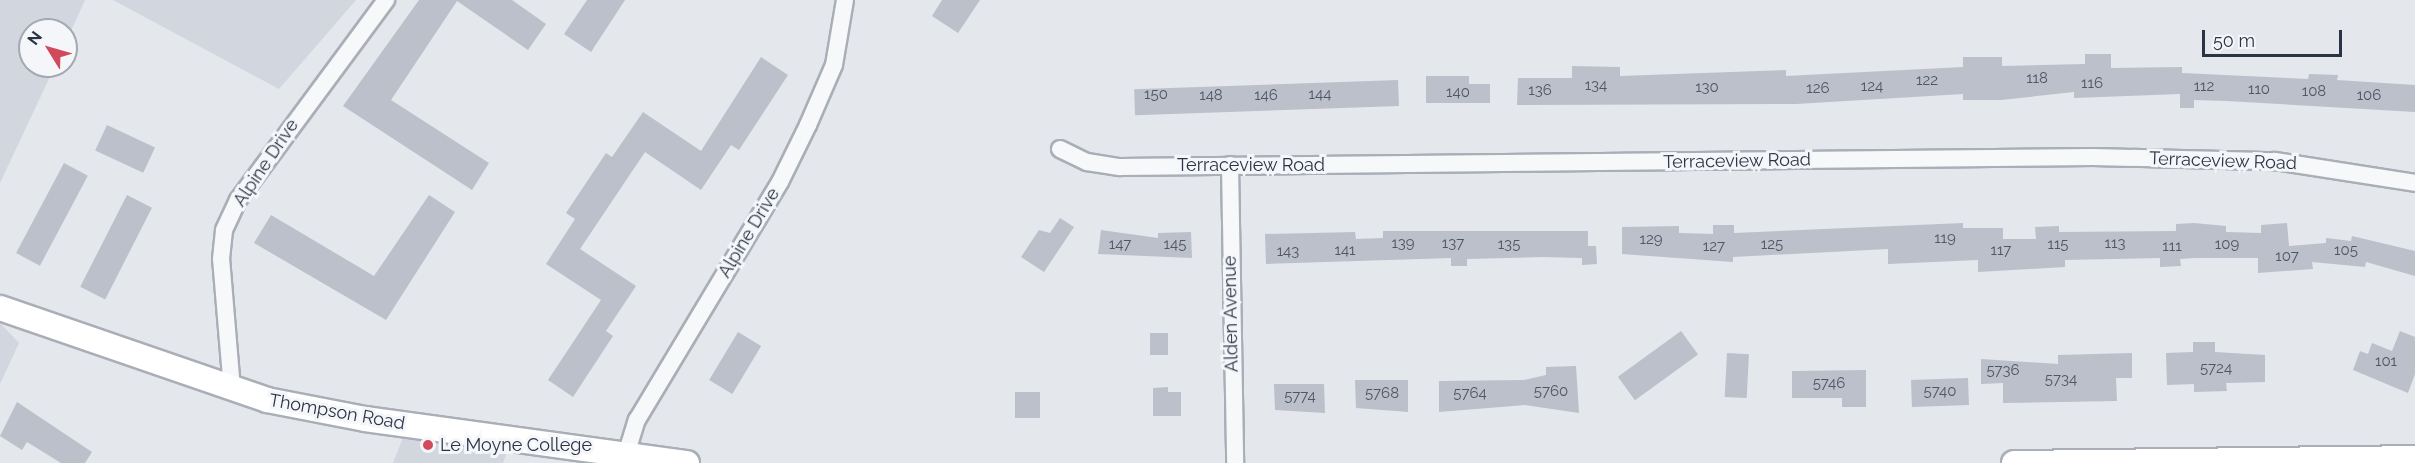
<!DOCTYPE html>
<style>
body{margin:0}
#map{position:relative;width:2415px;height:463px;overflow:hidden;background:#e4e7ec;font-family:Raleway,sans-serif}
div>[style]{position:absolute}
.built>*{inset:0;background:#d2d6de}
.building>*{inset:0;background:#bbc0ca;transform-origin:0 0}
.roads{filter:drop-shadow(2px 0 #a9aeb7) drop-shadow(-2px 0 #a9aeb7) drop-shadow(0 2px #a9aeb7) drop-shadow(0 -2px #a9aeb7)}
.street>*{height:16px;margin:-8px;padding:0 8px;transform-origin:8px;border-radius:8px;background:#f7f8fa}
.secondary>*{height:24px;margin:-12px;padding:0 12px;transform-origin:12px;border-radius:12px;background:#fff}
.dots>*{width:16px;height:16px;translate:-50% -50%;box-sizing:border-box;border:3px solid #f4f6f9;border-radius:50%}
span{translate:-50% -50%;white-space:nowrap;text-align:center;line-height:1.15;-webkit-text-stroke:6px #f4f6f9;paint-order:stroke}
.number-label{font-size:15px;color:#4f5766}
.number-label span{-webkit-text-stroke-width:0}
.street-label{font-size:18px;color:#2b3445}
.poi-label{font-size:18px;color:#2b3445}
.left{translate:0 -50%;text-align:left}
.north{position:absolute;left:18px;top:18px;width:60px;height:60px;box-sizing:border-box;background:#f4f6f9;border:2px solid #a4a8b1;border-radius:50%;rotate:307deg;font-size:16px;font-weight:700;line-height:24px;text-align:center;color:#2b3445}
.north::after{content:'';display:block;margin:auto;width:21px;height:27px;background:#d1495b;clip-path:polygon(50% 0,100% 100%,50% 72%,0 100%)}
.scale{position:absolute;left:2202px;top:30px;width:140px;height:27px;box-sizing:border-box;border:3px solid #2b3445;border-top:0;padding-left:8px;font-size:18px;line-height:21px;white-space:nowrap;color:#2b3445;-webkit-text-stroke:4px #f4f6f9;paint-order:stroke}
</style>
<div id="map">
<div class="built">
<div style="clip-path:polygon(0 0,85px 0,66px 42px,66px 30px,30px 30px,30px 66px,55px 66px,0 183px)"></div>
<div style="clip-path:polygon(113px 0,356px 0,279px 89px)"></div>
<div style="clip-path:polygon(0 323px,19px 343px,0 384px)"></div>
<div style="clip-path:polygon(403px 438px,507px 452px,503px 463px,393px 463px)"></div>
</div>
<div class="building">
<div style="clip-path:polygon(419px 0,512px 0,546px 24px,528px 50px,457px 1px,391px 100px,489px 163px,472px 190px,343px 106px)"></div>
<div style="clip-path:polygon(587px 0,625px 0,591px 52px,564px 34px)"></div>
<div style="clip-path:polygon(942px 0,980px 0,958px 33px,932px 16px)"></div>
<div style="clip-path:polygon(2085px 54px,2111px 54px,2111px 68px,2182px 67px,2182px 73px,2308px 79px,2309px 74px,2338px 75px,2337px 80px,2415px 85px,2415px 112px,2227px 101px,2194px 100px,2194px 108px,2180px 108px,2180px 94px,2074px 98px,2074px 92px,2001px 100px,1963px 100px,1963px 94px,1796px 104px,1517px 105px,1518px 78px,1572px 78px,1572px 66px,1620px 67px,1620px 76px,1786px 70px,1786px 76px,1963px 67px,1963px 57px,2002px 57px,2002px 66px,2085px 64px)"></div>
<div style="clip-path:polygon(761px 57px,788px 75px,739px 150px,731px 145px,701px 190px,645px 152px,580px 249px,636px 286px,606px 331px,613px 336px,573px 397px,548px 380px,601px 300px,546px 264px,575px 219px,566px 213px,606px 153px,612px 157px,643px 112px,701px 151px)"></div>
<div style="clip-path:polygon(1426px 76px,1469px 76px,1469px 84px,1490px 84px,1490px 103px,1426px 103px)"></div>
<div style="left:1398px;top:80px;width:26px;height:264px;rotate:88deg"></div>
<div style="left:107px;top:125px;width:53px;height:28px;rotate:25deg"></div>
<div style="left:64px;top:163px;width:27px;height:102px;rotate:28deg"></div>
<div style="left:127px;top:195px;width:28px;height:103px;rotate:27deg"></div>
<div style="clip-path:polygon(429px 195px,455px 212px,386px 320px,254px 243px,271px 215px,374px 276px)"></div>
<div style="clip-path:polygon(1060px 218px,1074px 227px,1044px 272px,1021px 257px,1039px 230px,1050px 233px)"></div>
<div style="clip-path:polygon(1963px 223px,1963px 228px,2003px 228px,2003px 239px,2036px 239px,2035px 227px,2059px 226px,2059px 232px,2176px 231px,2176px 224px,2194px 223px,2226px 226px,2226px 232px,2261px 233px,2261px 225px,2287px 223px,2289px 246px,2326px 243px,2326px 238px,2351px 241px,2352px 236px,2415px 251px,2415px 276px,2366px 262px,2365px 267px,2312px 262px,2313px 269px,2258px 273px,2258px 258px,2195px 258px,2180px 259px,2181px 266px,2160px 267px,2160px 258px,2065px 260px,2065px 267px,1978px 272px,1978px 260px,1888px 264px,1888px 249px,1733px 257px,1733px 262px,1622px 254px,1622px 227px,1679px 226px,1679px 233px,1713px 234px,1713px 225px,1734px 225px,1734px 233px)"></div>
<div style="clip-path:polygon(1101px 230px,1158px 238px,1158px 233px,1191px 232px,1192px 258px,1098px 254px)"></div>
<div style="clip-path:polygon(1383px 231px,1588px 231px,1588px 246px,1596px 246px,1597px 264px,1582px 265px,1582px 258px,1542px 257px,1467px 259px,1467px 266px,1451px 266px,1451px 258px,1266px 264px,1265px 234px,1355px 232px,1356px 239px,1383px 238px)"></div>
<div style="left:1681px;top:331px;width:29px;height:78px;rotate:54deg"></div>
<div style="clip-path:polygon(2400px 331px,2415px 337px,2415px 374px,2408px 393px,2353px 370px,2360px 351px,2368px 354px,2372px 343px,2392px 351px)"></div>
<div style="left:738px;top:332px;width:27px;height:56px;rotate:31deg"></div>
<div style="left:1150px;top:333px;width:18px;height:22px"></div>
<div style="clip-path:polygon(2193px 342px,2215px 342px,2215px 352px,2265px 355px,2265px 382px,2226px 383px,2227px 391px,2194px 392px,2194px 384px,2167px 385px,2166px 353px,2193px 352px)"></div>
<div style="left:1727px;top:353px;width:22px;height:44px;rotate:3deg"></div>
<div style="clip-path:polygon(2132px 353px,2132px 378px,2116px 378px,2117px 401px,2003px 403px,2003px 383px,1981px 384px,1981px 359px,2058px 364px,2058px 355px)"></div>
<div style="clip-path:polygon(1576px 366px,1579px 413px,1525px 405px,1439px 412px,1439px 381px,1524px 380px,1546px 375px,1546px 367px)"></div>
<div style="clip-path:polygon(1866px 370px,1866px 407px,1842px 407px,1842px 398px,1792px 398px,1792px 371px)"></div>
<div style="left:1968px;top:378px;width:27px;height:57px;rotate:88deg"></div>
<div style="clip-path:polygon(1355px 380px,1408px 380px,1408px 412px,1356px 408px)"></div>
<div style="clip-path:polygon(1274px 384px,1324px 384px,1325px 413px,1275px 410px)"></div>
<div style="clip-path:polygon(1168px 387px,1168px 392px,1181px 392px,1181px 416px,1153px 416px,1153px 388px)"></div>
<div style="left:1015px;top:392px;width:25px;height:26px"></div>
<div style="clip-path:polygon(17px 402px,92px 452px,85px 463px,61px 463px,27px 442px,22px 450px,0 436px)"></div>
</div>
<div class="roads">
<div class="street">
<div style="left:1060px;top:149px;width:30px;rotate:26deg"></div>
<div style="left:1087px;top:162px;width:33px;rotate:9deg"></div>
<div style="left:1120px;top:167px;width:973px;rotate:-0.59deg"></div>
<div style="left:2093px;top:157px;width:182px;rotate:1.3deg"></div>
<div style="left:2275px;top:161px;width:142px;rotate:8.9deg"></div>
<div style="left:1230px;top:165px;width:298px;rotate:89deg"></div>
<div style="left:232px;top:389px;width:130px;rotate:-94.8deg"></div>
<div style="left:221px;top:259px;width:29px;rotate:-84deg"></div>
<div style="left:224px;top:230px;width:33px;rotate:-65deg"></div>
<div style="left:238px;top:200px;width:249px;rotate:-53.5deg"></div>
<div style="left:626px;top:455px;width:37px;rotate:-73deg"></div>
<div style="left:637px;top:420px;width:278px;rotate:-59deg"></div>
<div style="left:780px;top:182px;width:64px;rotate:-63.8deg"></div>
<div style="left:808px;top:125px;width:65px;rotate:-66.6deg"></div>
<div style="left:834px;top:65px;width:66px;rotate:-80.4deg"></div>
</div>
<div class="secondary">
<div style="left:0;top:308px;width:282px;rotate:19deg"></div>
<div style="left:267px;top:400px;width:100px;rotate:11deg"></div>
<div style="left:365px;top:419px;width:325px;rotate:7.8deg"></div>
<div style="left:2014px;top:463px;width:401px;rotate:-0.7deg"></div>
</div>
</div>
<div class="dots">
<div style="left:428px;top:445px;background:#d1495b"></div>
</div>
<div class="number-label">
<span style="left:2037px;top:79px">118</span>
<span style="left:1927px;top:81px">122</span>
<span style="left:2092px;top:84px">116</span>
<span style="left:1596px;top:86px">134</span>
<span style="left:1872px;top:87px">124</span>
<span style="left:2204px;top:87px">112</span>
<span style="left:1707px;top:88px">130</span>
<span style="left:1818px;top:89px">126</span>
<span style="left:2259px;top:90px">110</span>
<span style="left:1540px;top:91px">136</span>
<span style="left:2314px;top:92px">108</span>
<span style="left:1458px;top:93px">140</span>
<span style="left:1156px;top:95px">150</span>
<span style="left:1320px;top:95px">144</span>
<span style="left:1211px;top:96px">148</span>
<span style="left:1266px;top:96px">146</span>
<span style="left:2369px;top:96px">106</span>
<span style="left:1945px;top:239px">119</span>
<span style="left:1651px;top:240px">129</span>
<span style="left:1403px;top:244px">139</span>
<span style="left:1453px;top:244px">137</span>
<span style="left:2115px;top:244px">113</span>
<span style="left:1120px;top:245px">147</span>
<span style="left:1175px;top:245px">145</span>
<span style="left:1509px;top:245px">135</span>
<span style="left:1772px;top:245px">125</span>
<span style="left:2058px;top:245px">115</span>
<span style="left:2227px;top:245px">109</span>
<span style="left:1714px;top:247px">127</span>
<span style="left:2172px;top:247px">111</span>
<span style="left:1345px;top:251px">141</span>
<span style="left:2001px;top:251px">117</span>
<span style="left:2346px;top:251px">105</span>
<span style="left:1288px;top:252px">143</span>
<span style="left:2287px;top:257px">107</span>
<span style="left:2386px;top:362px">101</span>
<span style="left:2216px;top:369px">5724</span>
<span style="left:2003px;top:371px">5736</span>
<span style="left:2061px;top:380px">5734</span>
<span style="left:1829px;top:384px">5746</span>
<span style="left:1551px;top:392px">5760</span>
<span style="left:1940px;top:392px">5740</span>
<span style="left:1382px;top:394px">5768</span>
<span style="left:1470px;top:394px">5764</span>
<span style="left:1300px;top:397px">5774</span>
</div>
<div class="street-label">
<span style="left:1737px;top:161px;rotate:-1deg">Terraceview Road</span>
<span style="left:2223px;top:161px;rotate:2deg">Terraceview Road</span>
<span style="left:266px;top:163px;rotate:-56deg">Alpine Drive</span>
<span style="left:1251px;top:165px">Terraceview Road</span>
<span style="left:749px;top:233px;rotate:-59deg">Alpine Drive</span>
<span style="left:1231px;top:314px;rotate:-91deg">Alden Avenue</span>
<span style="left:337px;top:412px;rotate:10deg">Thompson Road</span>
</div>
<div class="poi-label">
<span class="left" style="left:440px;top:445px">Le Moyne College</span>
</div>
<div class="north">N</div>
<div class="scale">50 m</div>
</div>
